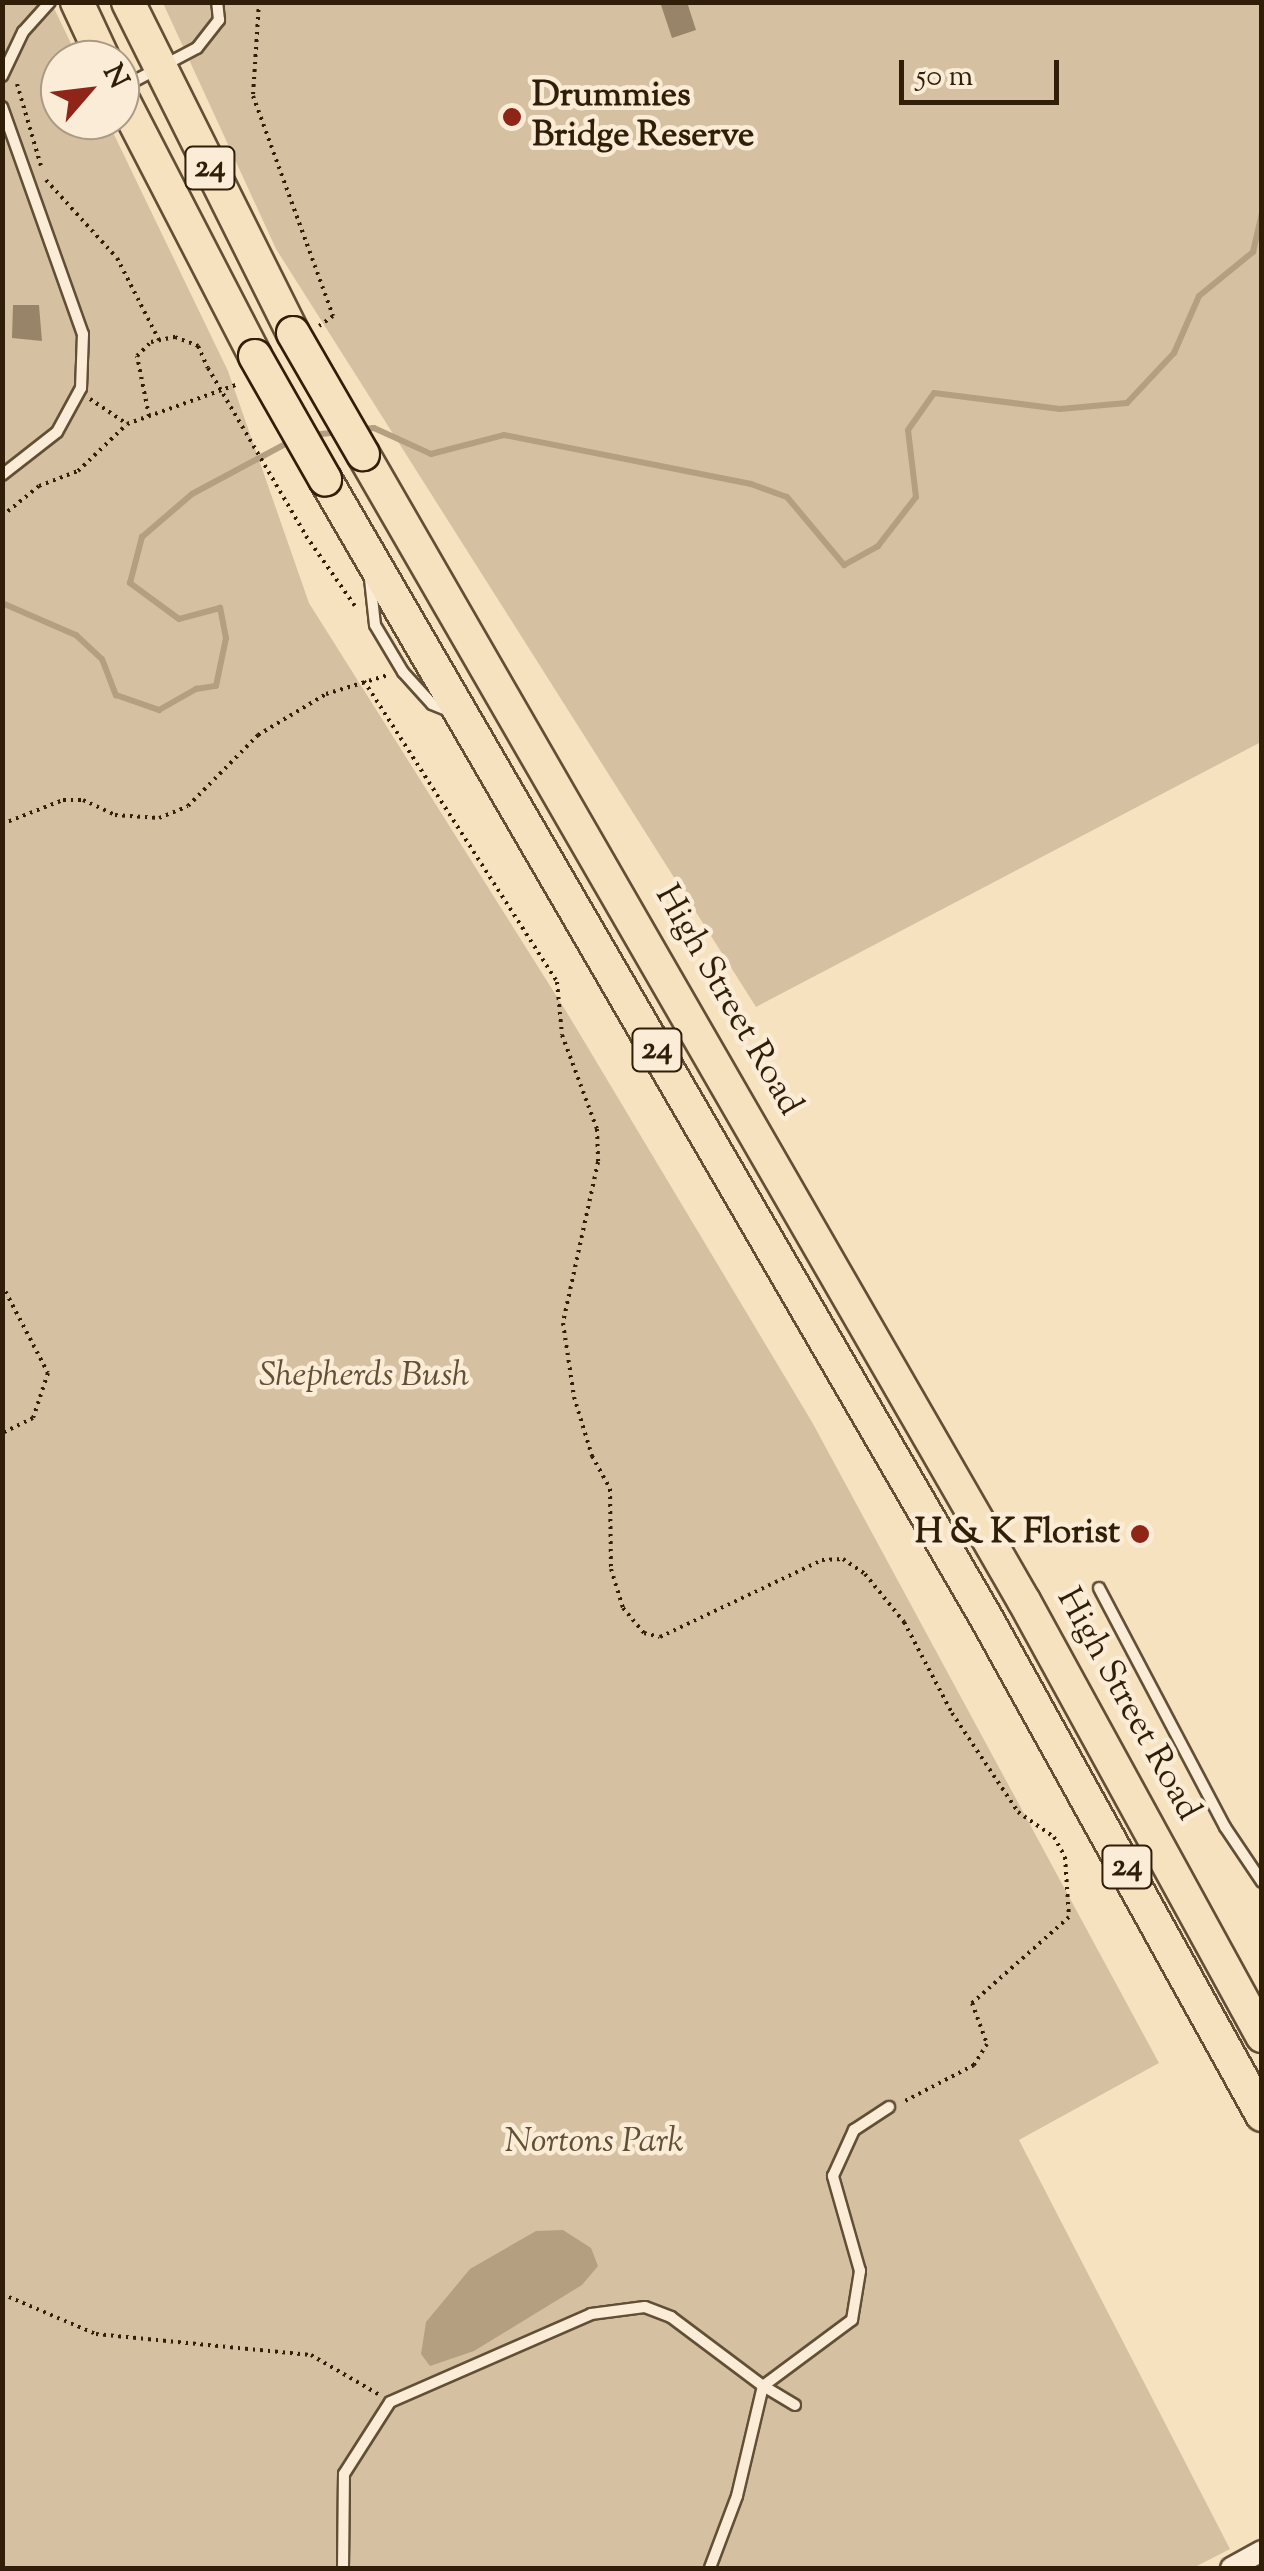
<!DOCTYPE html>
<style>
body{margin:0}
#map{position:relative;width:1264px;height:2571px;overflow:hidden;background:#f7e2c0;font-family:"Sorts Mill Goudy",serif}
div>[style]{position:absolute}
.green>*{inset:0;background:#d5c1a1}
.water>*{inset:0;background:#b49f81}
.stream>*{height:6px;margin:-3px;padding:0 3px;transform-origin:3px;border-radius:3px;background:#b49f81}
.building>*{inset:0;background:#988468}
.path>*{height:4px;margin-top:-2px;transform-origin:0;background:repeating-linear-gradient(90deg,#311e08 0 2.5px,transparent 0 7.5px)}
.roads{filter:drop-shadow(2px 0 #624f36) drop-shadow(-2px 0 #624f36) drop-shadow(0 2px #624f36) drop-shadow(0 -2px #624f36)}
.service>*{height:10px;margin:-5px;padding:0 5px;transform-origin:5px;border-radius:5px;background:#faecd6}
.minor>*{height:20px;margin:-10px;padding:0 10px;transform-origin:10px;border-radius:10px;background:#faecd6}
.primary>*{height:32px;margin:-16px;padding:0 16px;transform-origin:16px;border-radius:16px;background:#f7e2c0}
.path-bridge>*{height:4px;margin-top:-2px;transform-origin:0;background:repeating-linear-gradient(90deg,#311e08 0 2.5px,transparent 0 7.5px)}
.bridges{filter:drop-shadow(2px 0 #311e08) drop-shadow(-2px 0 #311e08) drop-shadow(0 2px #311e08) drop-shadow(0 -2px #311e08)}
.primary-bridge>*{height:32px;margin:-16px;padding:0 16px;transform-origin:16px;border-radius:16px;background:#f7e2c0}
.dots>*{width:28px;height:28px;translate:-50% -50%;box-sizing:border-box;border:5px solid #faecd6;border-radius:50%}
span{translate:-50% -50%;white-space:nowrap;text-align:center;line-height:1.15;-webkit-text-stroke:9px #faecd6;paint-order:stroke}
.shield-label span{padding:2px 8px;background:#faecd6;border:2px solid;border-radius:8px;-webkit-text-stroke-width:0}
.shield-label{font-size:32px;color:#311e08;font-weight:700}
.poi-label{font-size:35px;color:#311e08;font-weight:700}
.left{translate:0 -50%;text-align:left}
.right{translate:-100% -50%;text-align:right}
.street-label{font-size:35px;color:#311e08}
.park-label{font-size:35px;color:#624f36;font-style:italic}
.frame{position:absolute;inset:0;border:5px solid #311e08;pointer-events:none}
.north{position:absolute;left:40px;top:40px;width:100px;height:100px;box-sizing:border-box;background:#faecd6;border:2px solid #aa9a84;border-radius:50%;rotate:62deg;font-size:28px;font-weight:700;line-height:40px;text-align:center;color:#311e08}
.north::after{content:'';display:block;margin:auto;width:35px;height:45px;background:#8f2418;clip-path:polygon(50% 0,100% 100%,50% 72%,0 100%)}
.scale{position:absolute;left:899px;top:60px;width:160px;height:45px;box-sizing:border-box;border:5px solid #311e08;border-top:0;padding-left:12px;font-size:30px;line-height:35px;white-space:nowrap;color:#311e08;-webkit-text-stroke:8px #faecd6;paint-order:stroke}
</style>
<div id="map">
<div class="green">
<div style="clip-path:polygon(51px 2px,79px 60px,60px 60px,60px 120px,107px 120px,228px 371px,309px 603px,569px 1016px,812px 1422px,1159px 2063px,1019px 2140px,1230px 2549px,1193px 2568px,3px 2568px,2px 3px)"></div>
<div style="clip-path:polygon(163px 3px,1261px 3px,1261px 742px,756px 1007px,276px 249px)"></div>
</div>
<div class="water">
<div style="clip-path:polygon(563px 2230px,591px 2248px,598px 2266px,582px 2285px,474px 2351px,430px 2366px,421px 2354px,426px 2322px,470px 2269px,536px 2231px)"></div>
</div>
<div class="stream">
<div style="left:362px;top:429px;width:12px;rotate:-5deg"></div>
<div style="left:374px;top:428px;width:63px;rotate:24.5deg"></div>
<div style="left:431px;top:454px;width:75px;rotate:-14.6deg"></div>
<div style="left:504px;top:435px;width:252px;rotate:11.2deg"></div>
<div style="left:751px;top:484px;width:38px;rotate:20deg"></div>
<div style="left:787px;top:497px;width:89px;rotate:50deg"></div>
<div style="left:844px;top:565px;width:39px;rotate:-29deg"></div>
<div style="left:878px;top:546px;width:62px;rotate:-52.2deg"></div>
<div style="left:916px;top:497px;width:67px;rotate:-96.8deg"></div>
<div style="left:908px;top:430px;width:45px;rotate:-54.9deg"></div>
<div style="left:934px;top:393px;width:127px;rotate:7.2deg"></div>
<div style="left:1060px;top:409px;width:67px;rotate:-5.1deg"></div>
<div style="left:1127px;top:403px;width:69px;rotate:-46.8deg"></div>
<div style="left:1174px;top:353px;width:62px;rotate:-66.3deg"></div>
<div style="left:1199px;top:296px;width:70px;rotate:-39.2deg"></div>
<div style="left:1253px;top:252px;width:40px;rotate:-77deg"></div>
<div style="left:312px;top:435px;width:28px;rotate:-6deg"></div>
<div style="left:2px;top:603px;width:81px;rotate:23.4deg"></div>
<div style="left:76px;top:635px;width:35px;rotate:43deg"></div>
<div style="left:102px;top:659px;width:39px;rotate:69deg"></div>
<div style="left:116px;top:695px;width:46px;rotate:19.2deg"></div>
<div style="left:159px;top:710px;width:43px;rotate:-29.6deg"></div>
<div style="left:196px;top:689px;width:20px;rotate:-9deg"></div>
<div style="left:216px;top:686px;width:49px;rotate:-78.2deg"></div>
<div style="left:226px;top:638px;width:31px;rotate:-101deg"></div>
<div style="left:220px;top:608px;width:42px;rotate:165deg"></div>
<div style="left:179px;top:619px;width:61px;rotate:-143.7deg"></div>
<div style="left:130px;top:583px;width:48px;rotate:-75.4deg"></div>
<div style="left:142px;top:537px;width:66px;rotate:-40.7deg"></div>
<div style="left:192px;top:494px;width:112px;rotate:-28.2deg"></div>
</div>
<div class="building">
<div style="clip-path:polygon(660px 2px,687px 2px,696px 30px,672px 38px)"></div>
<div style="clip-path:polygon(13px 305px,39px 305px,42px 341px,12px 338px)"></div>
</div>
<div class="path">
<div style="left:259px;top:2px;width:94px;rotate:93.7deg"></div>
<div style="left:253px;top:96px;width:234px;rotate:70deg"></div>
<div style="left:333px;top:316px;width:17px;rotate:144deg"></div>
<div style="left:17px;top:84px;width:85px;rotate:73.7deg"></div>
<div style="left:46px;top:180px;width:105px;rotate:47.7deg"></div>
<div style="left:117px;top:258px;width:92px;rotate:62.9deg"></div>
<div style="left:90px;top:399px;width:45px;rotate:34deg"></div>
<div style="left:149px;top:416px;width:61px;rotate:-101.3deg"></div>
<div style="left:137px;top:356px;width:20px;rotate:-45deg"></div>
<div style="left:151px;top:342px;width:25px;rotate:-12deg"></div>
<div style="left:175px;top:337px;width:25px;rotate:21deg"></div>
<div style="left:198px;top:346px;width:24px;rotate:66deg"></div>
<div style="left:2px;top:516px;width:48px;rotate:-39deg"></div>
<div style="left:39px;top:486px;width:42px;rotate:-21deg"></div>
<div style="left:78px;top:471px;width:68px;rotate:-43.8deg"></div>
<div style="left:127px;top:424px;width:118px;rotate:-19.8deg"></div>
<div style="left:306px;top:536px;width:85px;rotate:55deg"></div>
<div style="left:364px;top:681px;width:358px;rotate:57.3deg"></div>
<div style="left:557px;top:982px;width:53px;rotate:84.6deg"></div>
<div style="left:562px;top:1035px;width:100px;rotate:69.6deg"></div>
<div style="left:597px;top:1129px;width:33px;rotate:88deg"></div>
<div style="left:598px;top:1162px;width:165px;rotate:102.3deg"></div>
<div style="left:563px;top:1323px;width:75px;rotate:81.5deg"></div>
<div style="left:574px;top:1397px;width:62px;rotate:73deg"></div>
<div style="left:592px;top:1456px;width:38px;rotate:61deg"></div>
<div style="left:610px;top:1489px;width:80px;rotate:89.3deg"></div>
<div style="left:611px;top:1569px;width:41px;rotate:72.9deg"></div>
<div style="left:623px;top:1608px;width:33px;rotate:50deg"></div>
<div style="left:644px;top:1633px;width:16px;rotate:14deg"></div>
<div style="left:660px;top:1637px;width:179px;rotate:-25.4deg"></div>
<div style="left:822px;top:1560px;width:21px;rotate:-3deg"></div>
<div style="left:843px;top:1559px;width:27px;rotate:34deg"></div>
<div style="left:865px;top:1574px;width:62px;rotate:50.9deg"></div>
<div style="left:904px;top:1622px;width:103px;rotate:62.2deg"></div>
<div style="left:952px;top:1713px;width:119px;rotate:56.3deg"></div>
<div style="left:1018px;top:1812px;width:44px;rotate:34.8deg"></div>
<div style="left:1054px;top:1837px;width:23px;rotate:61deg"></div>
<div style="left:1065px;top:1857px;width:60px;rotate:86.2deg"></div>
<div style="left:1069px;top:1917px;width:130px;rotate:138.4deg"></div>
<div style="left:972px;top:2003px;width:44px;rotate:69.9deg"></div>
<div style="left:987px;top:2044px;width:25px;rotate:122deg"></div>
<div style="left:974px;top:2065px;width:80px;rotate:152.5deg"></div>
<div style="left:2px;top:824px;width:66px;rotate:-21.5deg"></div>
<div style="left:63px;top:800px;width:20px"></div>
<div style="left:83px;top:800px;width:35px;rotate:25deg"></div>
<div style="left:115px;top:815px;width:44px;rotate:3.9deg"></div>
<div style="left:159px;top:818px;width:31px;rotate:-22deg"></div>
<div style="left:188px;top:806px;width:100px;rotate:-45.4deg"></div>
<div style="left:258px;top:735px;width:79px;rotate:-31.1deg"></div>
<div style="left:326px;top:694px;width:65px;rotate:-17deg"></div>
<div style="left:2px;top:1285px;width:99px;rotate:62.4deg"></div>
<div style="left:48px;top:1373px;width:47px;rotate:108.4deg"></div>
<div style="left:33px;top:1418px;width:34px;rotate:154deg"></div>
<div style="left:2px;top:2294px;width:102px;rotate:23.1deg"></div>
<div style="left:96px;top:2334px;width:216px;rotate:5.6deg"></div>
<div style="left:311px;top:2355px;width:78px;rotate:30.2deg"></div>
</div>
<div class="roads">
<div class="service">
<div style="left:2px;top:76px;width:49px;rotate:-64.5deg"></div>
<div style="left:23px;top:32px;width:40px;rotate:-48deg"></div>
<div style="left:121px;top:88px;width:86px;rotate:-27.8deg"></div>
<div style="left:197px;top:48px;width:36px;rotate:-52deg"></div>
<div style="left:219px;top:20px;width:18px;rotate:-96deg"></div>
<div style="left:2px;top:107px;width:241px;rotate:70.4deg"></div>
<div style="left:83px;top:334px;width:54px;rotate:92.1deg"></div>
<div style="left:81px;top:388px;width:50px;rotate:118.6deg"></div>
<div style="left:57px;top:432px;width:70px;rotate:142deg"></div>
<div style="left:370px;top:579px;width:46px;rotate:83.8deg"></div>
<div style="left:375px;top:625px;width:55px;rotate:59.2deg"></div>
<div style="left:403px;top:672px;width:43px;rotate:47.8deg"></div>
<div style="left:432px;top:704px;width:18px;rotate:22deg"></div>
<div style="left:1099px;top:1588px;width:270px;rotate:62.2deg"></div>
<div style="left:1225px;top:1827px;width:66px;rotate:56.1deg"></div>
<div style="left:795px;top:2405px;width:37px;rotate:-149deg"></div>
<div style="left:763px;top:2386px;width:111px;rotate:-36.6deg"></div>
<div style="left:852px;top:2320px;width:50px;rotate:-80.7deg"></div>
<div style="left:860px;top:2271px;width:99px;rotate:-105.9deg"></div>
<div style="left:833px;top:2176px;width:51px;rotate:-65.5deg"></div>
<div style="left:854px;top:2130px;width:42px;rotate:-33.3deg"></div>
<div style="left:343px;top:2568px;width:94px;rotate:-89.4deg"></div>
<div style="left:344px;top:2474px;width:85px;rotate:-57.4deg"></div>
<div style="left:390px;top:2402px;width:219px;rotate:-23.6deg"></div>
<div style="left:591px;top:2314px;width:54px;rotate:-7.4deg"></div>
<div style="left:645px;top:2307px;width:28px;rotate:21deg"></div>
<div style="left:671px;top:2317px;width:115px;rotate:36.9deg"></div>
<div style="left:763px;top:2386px;width:113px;rotate:103.3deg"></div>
<div style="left:737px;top:2496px;width:77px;rotate:110.6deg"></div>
</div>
<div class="minor">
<div style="left:1231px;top:2568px;width:35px;rotate:-29deg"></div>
</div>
<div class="primary">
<div style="left:77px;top:2px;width:64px;rotate:65deg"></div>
<div style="left:128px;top:2px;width:370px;rotate:63.5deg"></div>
<div style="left:120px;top:94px;width:295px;rotate:62.7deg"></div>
<div style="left:363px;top:454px;width:1324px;rotate:60.05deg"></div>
<div style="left:1024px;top:1601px;width:496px;rotate:61.3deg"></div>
<div style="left:325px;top:479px;width:1321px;rotate:59.86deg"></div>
<div style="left:988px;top:1621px;width:565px;rotate:60.98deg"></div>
</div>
</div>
<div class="path-bridge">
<div style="left:208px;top:368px;width:194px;rotate:59.7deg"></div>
</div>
<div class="bridges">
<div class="primary-bridge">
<div style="left:293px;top:333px;width:140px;rotate:60deg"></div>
<div style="left:255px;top:356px;width:142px;rotate:60.4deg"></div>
</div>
</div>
<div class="dots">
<div style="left:512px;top:117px;background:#8f2418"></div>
<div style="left:1140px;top:1534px;background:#8f2418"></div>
</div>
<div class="shield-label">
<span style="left:210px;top:168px">24</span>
<span style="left:657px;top:1050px">24</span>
<span style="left:1127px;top:1867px">24</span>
</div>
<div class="poi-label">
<span class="left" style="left:532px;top:117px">Drummies<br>Bridge Reserve</span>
<span class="right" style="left:1120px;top:1534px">H &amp; K Florist</span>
</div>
<div class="street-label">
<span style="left:727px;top:1001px;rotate:60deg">High Street Road</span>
<span style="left:1127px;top:1705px;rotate:61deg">High Street Road</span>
</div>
<div class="park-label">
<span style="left:364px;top:1377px">Shepherds Bush</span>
<span style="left:594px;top:2143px">Nortons Park</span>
</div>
<div class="frame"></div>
<div class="north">N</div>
<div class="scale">50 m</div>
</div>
